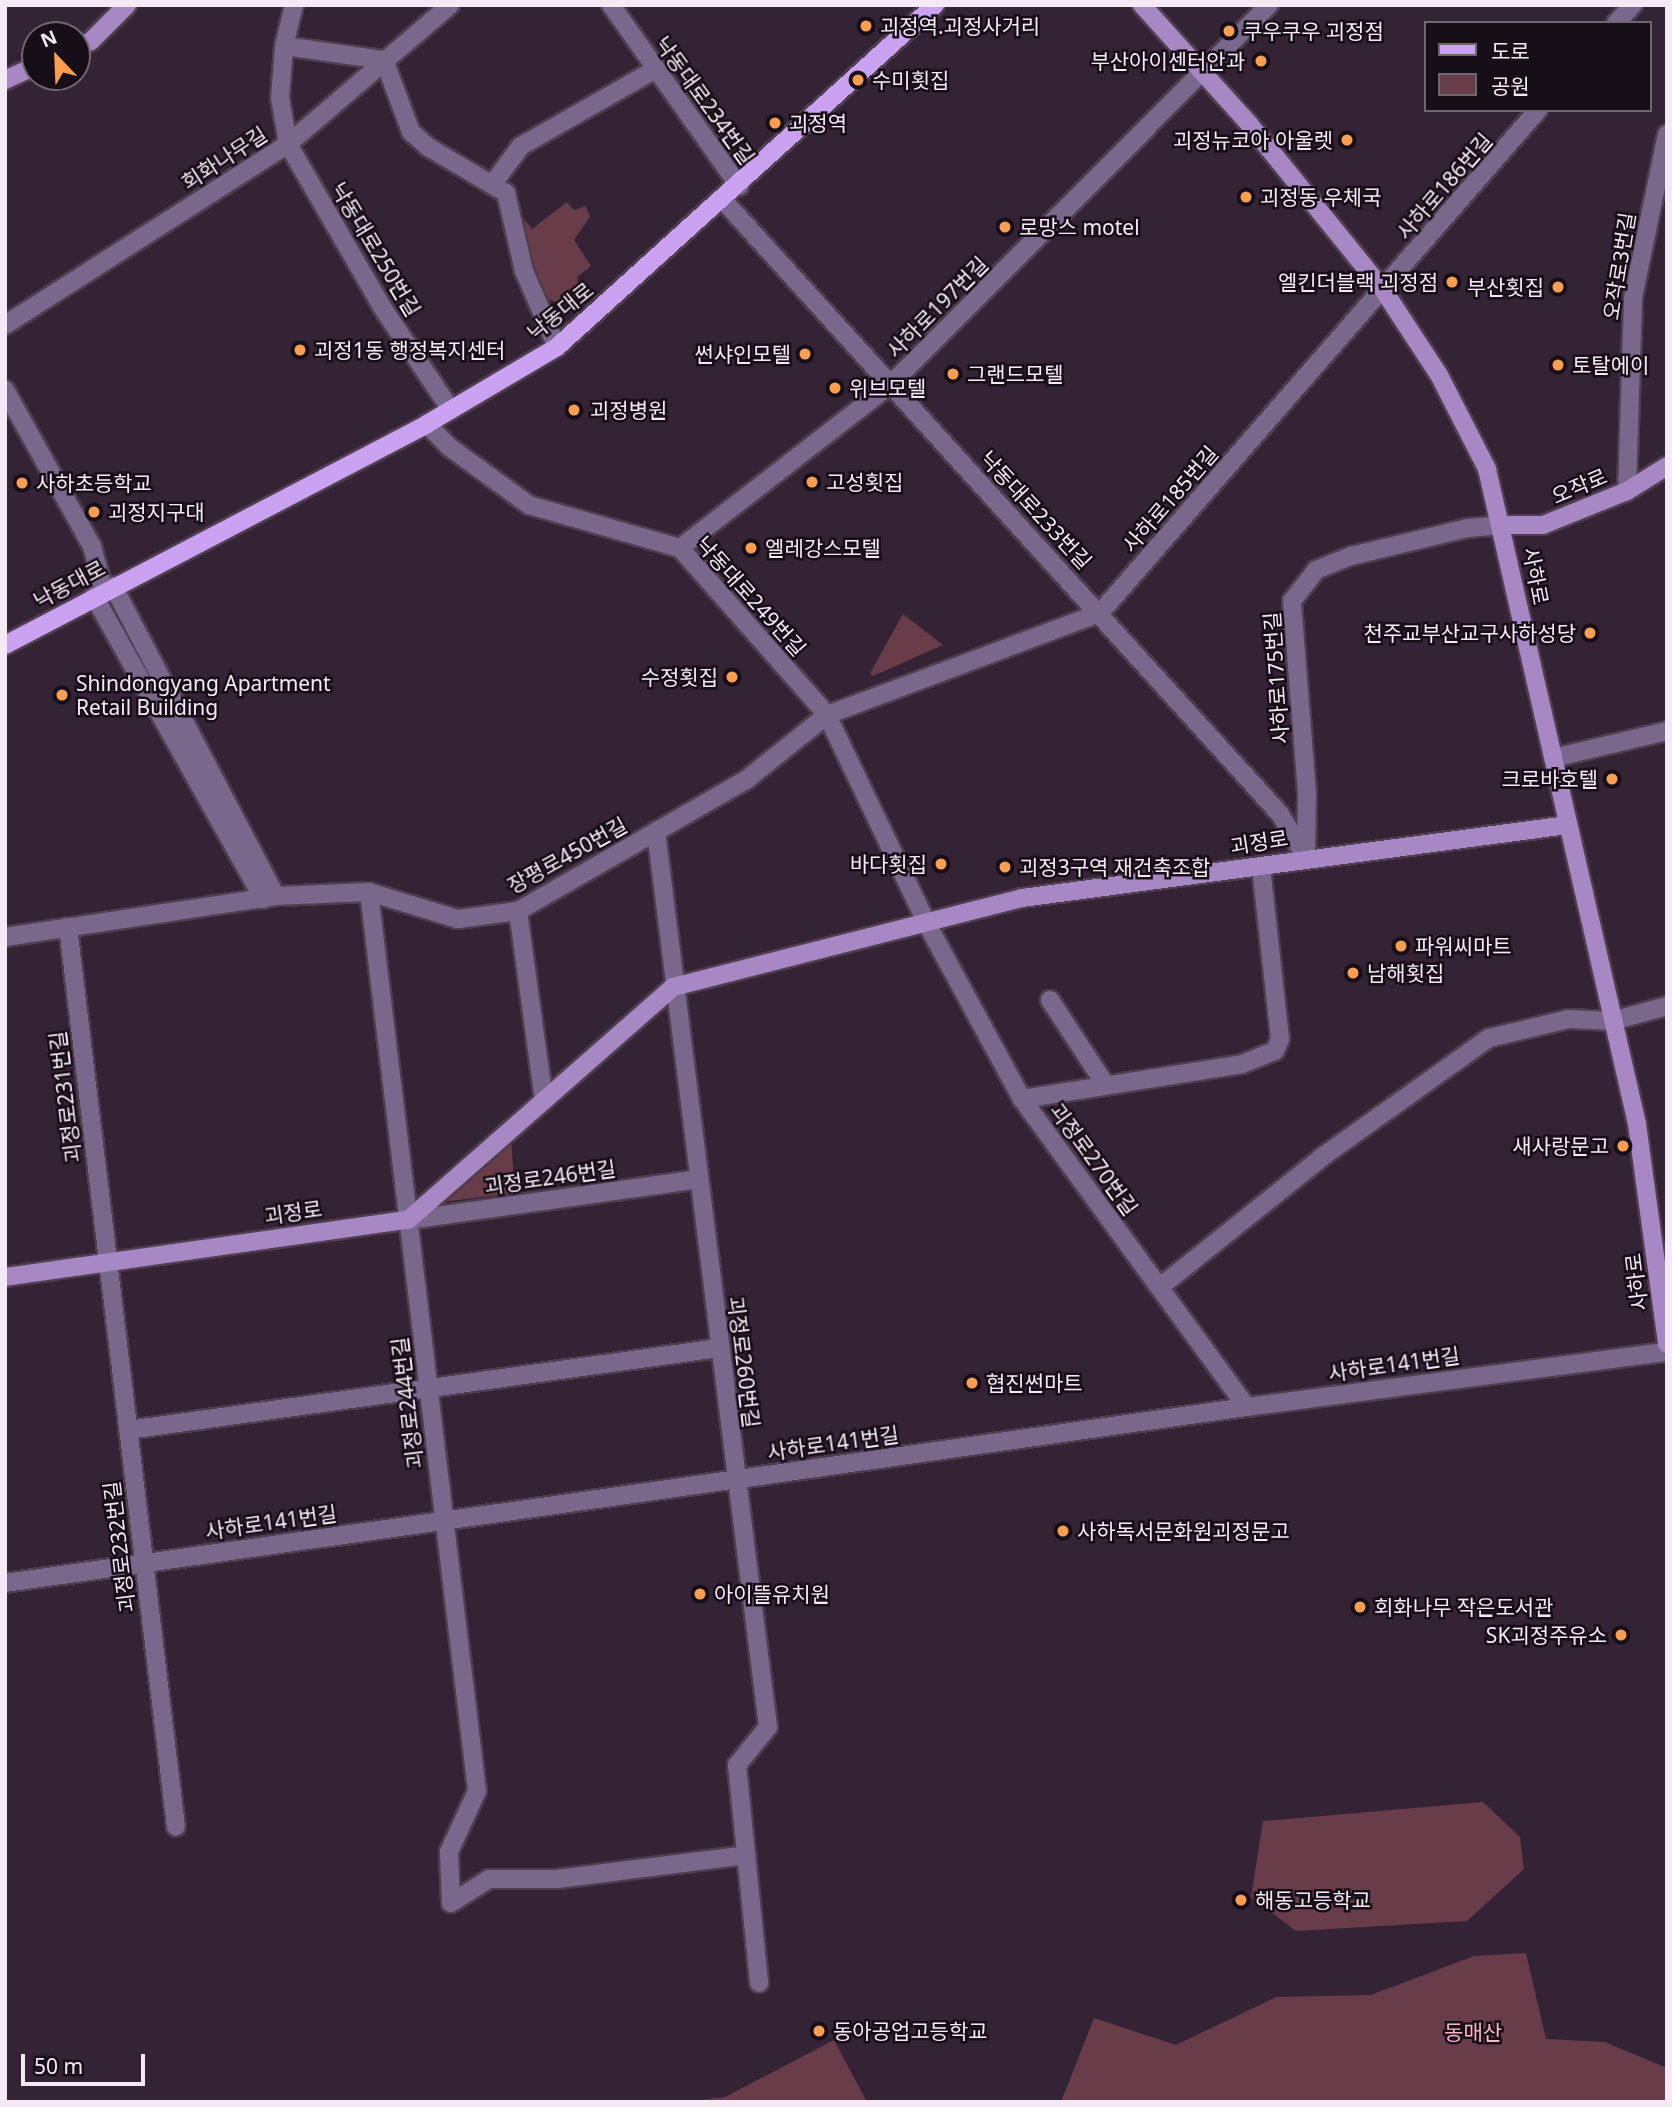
<!DOCTYPE html>
<meta charset="utf-8">
<style>
body{margin:0}
#map{position:relative;width:1672px;height:2107px;overflow:hidden;background:#342235;font-family:"Noto Sans","Noto Sans KR",sans-serif}
div>[style]{position:absolute}
.green>*{inset:0;background:#683c49}
.roads{filter:drop-shadow(2px 0 #4f3e50) drop-shadow(-2px 0 #4f3e50) drop-shadow(0 2px #4f3e50) drop-shadow(0 -2px #4f3e50)}
.street>*{height:18px;margin:-9px;padding:0 9px;transform-origin:9px;border-radius:9px;background:#7a678c}
.secondary>*{height:18px;margin:-9px;padding:0 9px;transform-origin:9px;border-radius:9px;background:#a788c5}
.primary>*{height:18px;margin:-9px;padding:0 9px;transform-origin:9px;border-radius:9px;background:#cba2f1}
.dots>*{width:19px;height:19px;translate:-50% -50%;box-sizing:border-box;border:4px solid #170f17;border-radius:50%}
span{translate:-50% -50%;white-space:nowrap;text-align:center;line-height:1.15;-webkit-text-stroke:5px #170f17;paint-order:stroke}
.poi-label{font-size:21px;color:#f5e9f5}
.left{translate:0 -50%;text-align:left}
.right{translate:-100% -50%;text-align:right}
.street-label{font-size:21px;color:#f5e9f5}
.park-label{font-size:21px;color:#fcb4c7}
.frame{position:absolute;inset:0;border:7px solid #f5e9f5;pointer-events:none}
.legend{position:absolute;left:1424px;top:21px;width:228px;height:91px;box-sizing:border-box;background:#170f17;border:2px solid #706670;margin:0;padding:9px 12px;list-style:none;font-size:21px;color:#f5e9f5}
.legend li{display:flex;align-items:center;gap:14px;height:35px}
.legend b{width:35px;border:2px solid #706670}
.north{position:absolute;left:21px;top:21px;width:70px;height:70px;box-sizing:border-box;background:#170f17;border:2px solid #706670;border-radius:50%;rotate:337deg;font-size:19px;font-weight:700;line-height:28px;text-align:center;color:#f5e9f5}
.north::after{content:'';display:block;margin:auto;width:24px;height:32px;background:#fc9e52;clip-path:polygon(50% 0,100% 100%,50% 72%,0 100%)}
.scale{position:absolute;left:21px;top:2054px;width:124px;height:32px;box-sizing:border-box;border:4px solid #f5e9f5;border-top:0;padding-left:9px;font-size:21px;line-height:24px;white-space:nowrap;color:#f5e9f5;-webkit-text-stroke:5px #170f17;paint-order:stroke}
</style>
<div id="map">
<div class="green">
<div style="clip-path:polygon(567px 202px,574px 210px,586px 206px,590px 217px,574px 240px,591px 266px,577px 277px,579px 287px,558px 303px,545px 298px,536px 287px,521px 223px,525px 220px,532px 229px)"></div>
<div style="clip-path:polygon(903px 614px,943px 645px,873px 676px,870px 673px)"></div>
<div style="clip-path:polygon(510px 1126px,515px 1193px,418px 1205px)"></div>
<div style="clip-path:polygon(1483px 1802px,1520px 1837px,1524px 1869px,1467px 1921px,1296px 1931px,1251px 1897px,1263px 1821px)"></div>
<div style="clip-path:polygon(1526px 1953px,1546px 2039px,1605px 2042px,1667px 2068px,1667px 2102px,1061px 2102px,1094px 2018px,1176px 2045px,1276px 1997px,1371px 1995px,1474px 1956px)"></div>
<div style="clip-path:polygon(834px 2040px,867px 2102px,687px 2102px,725px 2097px)"></div>
</div>
<div class="roads">
<div class="street">
<div style="left:294px;top:5px;width:42px;rotate:103.7deg"></div>
<div style="left:284px;top:46px;width:52px;rotate:94.4deg"></div>
<div style="left:280px;top:98px;width:47px;rotate:80.1deg"></div>
<div style="left:288px;top:144px;width:188px;rotate:60deg"></div>
<div style="left:382px;top:307px;width:124px;rotate:56.2deg"></div>
<div style="left:611px;top:5px;width:222px;rotate:54.7deg"></div>
<div style="left:1616px;top:23px;width:25px;rotate:-47deg"></div>
<div style="left:284px;top:46px;width:101px;rotate:8deg"></div>
<div style="left:384px;top:60px;width:77px;rotate:69.4deg"></div>
<div style="left:411px;top:132px;width:23px;rotate:41deg"></div>
<div style="left:428px;top:147px;width:91px;rotate:30.5deg"></div>
<div style="left:506px;top:193px;width:80px;rotate:77deg"></div>
<div style="left:524px;top:271px;width:83px;rotate:66.5deg"></div>
<div style="left:494px;top:182px;width:45px;rotate:-53.1deg"></div>
<div style="left:521px;top:146px;width:153px;rotate:-29.7deg"></div>
<div style="left:723px;top:200px;width:829px;rotate:47.79deg"></div>
<div style="left:1280px;top:814px;width:51px;rotate:59.4deg"></div>
<div style="left:5px;top:325px;width:336px;rotate:-32.6deg"></div>
<div style="left:288px;top:144px;width:213px;rotate:-40.6deg"></div>
<div style="left:5px;top:390px;width:179px;rotate:60.9deg"></div>
<div style="left:92px;top:546px;width:47px;rotate:75.1deg"></div>
<div style="left:427px;top:424px;width:30px;rotate:46deg"></div>
<div style="left:448px;top:446px;width:100px;rotate:36.1deg"></div>
<div style="left:529px;top:505px;width:157px;rotate:15.9deg"></div>
<div style="left:680px;top:548px;width:222px;rotate:48.6deg"></div>
<div style="left:827px;top:715px;width:232px;rotate:64.4deg"></div>
<div style="left:927px;top:924px;width:199px;rotate:61.5deg"></div>
<div style="left:1022px;top:1099px;width:381px;rotate:53.9deg"></div>
<div style="left:1627px;top:491px;width:193px;rotate:-88.2deg"></div>
<div style="left:1633px;top:298px;width:167px;rotate:-78.3deg"></div>
<div style="left:680px;top:548px;width:266px;rotate:-37.8deg"></div>
<div style="left:890px;top:385px;width:537px;rotate:-45.08deg"></div>
<div style="left:113px;top:586px;width:350px;rotate:62.3deg"></div>
<div style="left:94px;top:596px;width:347px;rotate:60.8deg"></div>
<div style="left:1553px;top:758px;width:117px;rotate:-13.3deg"></div>
<div style="left:656px;top:831px;width:903px;rotate:82.87deg"></div>
<div style="left:768px;top:1727px;width:49px;rotate:129.2deg"></div>
<div style="left:737px;top:1765px;width:219px;rotate:84.2deg"></div>
<div style="left:1306px;top:858px;width:65px;rotate:-89.1deg"></div>
<div style="left:1307px;top:793px;width:193px;rotate:-94.5deg"></div>
<div style="left:1292px;top:601px;width:39px;rotate:-52deg"></div>
<div style="left:1316px;top:570px;width:38px;rotate:-22deg"></div>
<div style="left:1351px;top:556px;width:120px;rotate:-13.5deg"></div>
<div style="left:1468px;top:528px;width:35px;rotate:-5deg"></div>
<div style="left:369px;top:892px;width:905px;rotate:83.15deg"></div>
<div style="left:477px;top:1791px;width:67px;rotate:114.7deg"></div>
<div style="left:449px;top:1852px;width:51px;rotate:87.8deg"></div>
<div style="left:518px;top:911px;width:191px;rotate:82.2deg"></div>
<div style="left:68px;top:927px;width:906px;rotate:83.16deg"></div>
<div style="left:5px;top:937px;width:274px;rotate:-8.6deg"></div>
<div style="left:276px;top:896px;width:93px;rotate:-2.5deg"></div>
<div style="left:369px;top:892px;width:93px;rotate:16.9deg"></div>
<div style="left:458px;top:919px;width:61px;rotate:-7.6deg"></div>
<div style="left:518px;top:911px;width:263px;rotate:-29.9deg"></div>
<div style="left:746px;top:780px;width:104px;rotate:-38.7deg"></div>
<div style="left:827px;top:715px;width:291px;rotate:-20.5deg"></div>
<div style="left:1100px;top:613px;width:667px;rotate:-48.95deg"></div>
<div style="left:1050px;top:1000px;width:100px;rotate:56.8deg"></div>
<div style="left:1022px;top:1099px;width:223px;rotate:-9deg"></div>
<div style="left:1242px;top:1064px;width:35px;rotate:-22deg"></div>
<div style="left:1275px;top:1051px;width:13px;rotate:-67deg"></div>
<div style="left:1280px;top:1039px;width:174px;rotate:-96.3deg"></div>
<div style="left:408px;top:1220px;width:293px;rotate:-8deg"></div>
<div style="left:1160px;top:1287px;width:208px;rotate:-38.7deg"></div>
<div style="left:1322px;top:1157px;width:205px;rotate:-35.5deg"></div>
<div style="left:1489px;top:1038px;width:82px;rotate:-13.4deg"></div>
<div style="left:1569px;top:1019px;width:43px;rotate:2.7deg"></div>
<div style="left:1612px;top:1021px;width:57px;rotate:-15.3deg"></div>
<div style="left:128px;top:1430px;width:597px;rotate:-7.9deg"></div>
<div style="left:5px;top:1583px;width:1254px;rotate:-8.07deg"></div>
<div style="left:1247px;top:1407px;width:424px;rotate:-7.5deg"></div>
<div style="left:451px;top:1903px;width:45px;rotate:-32.3deg"></div>
<div style="left:489px;top:1879px;width:68px"></div>
<div style="left:557px;top:1879px;width:191px;rotate:-7.2deg"></div>
</div>
<div class="secondary">
<div style="left:1142px;top:5px;width:160px;rotate:48deg"></div>
<div style="left:1249px;top:124px;width:215px;rotate:51deg"></div>
<div style="left:1384px;top:291px;width:100px;rotate:56.8deg"></div>
<div style="left:1439px;top:375px;width:106px;rotate:62.9deg"></div>
<div style="left:1487px;top:469px;width:672px;rotate:77.1deg"></div>
<div style="left:1637px;top:1124px;width:222px;rotate:82.2deg"></div>
<div style="left:77px;top:47px;width:15px;rotate:-23deg"></div>
<div style="left:91px;top:41px;width:51px;rotate:-45deg"></div>
<div style="left:5px;top:80px;width:33px;rotate:-25deg"></div>
<div style="left:1503px;top:525px;width:40px"></div>
<div style="left:1543px;top:525px;width:91px;rotate:-22deg"></div>
<div style="left:1627px;top:491px;width:47px;rotate:-32deg"></div>
<div style="left:5px;top:1277px;width:407px;rotate:-8.1deg"></div>
<div style="left:408px;top:1220px;width:353px;rotate:-41.3deg"></div>
<div style="left:673px;top:987px;width:360px;rotate:-14.3deg"></div>
<div style="left:1022px;top:898px;width:551px;rotate:-7.62deg"></div>
</div>
<div class="primary">
<div style="left:5px;top:645px;width:476px;rotate:-27.6deg"></div>
<div style="left:427px;top:424px;width:151px;rotate:-30.6deg"></div>
<div style="left:557px;top:347px;width:510px;rotate:-42.14deg"></div>
</div>
</div>
<div class="dots">
<div style="left:866px;top:26px;background:#fc9e52"></div>
<div style="left:1229px;top:31px;background:#fc9e52"></div>
<div style="left:1261px;top:61px;background:#fc9e52"></div>
<div style="left:858px;top:80px;background:#fc9e52"></div>
<div style="left:775px;top:123px;background:#fc9e52"></div>
<div style="left:1347px;top:140px;background:#fc9e52"></div>
<div style="left:1246px;top:197px;background:#fc9e52"></div>
<div style="left:1005px;top:227px;background:#fc9e52"></div>
<div style="left:1452px;top:282px;background:#fc9e52"></div>
<div style="left:1558px;top:287px;background:#fc9e52"></div>
<div style="left:300px;top:350px;background:#fc9e52"></div>
<div style="left:805px;top:354px;background:#fc9e52"></div>
<div style="left:1558px;top:365px;background:#fc9e52"></div>
<div style="left:953px;top:374px;background:#fc9e52"></div>
<div style="left:835px;top:388px;background:#fc9e52"></div>
<div style="left:574px;top:410px;background:#fc9e52"></div>
<div style="left:812px;top:482px;background:#fc9e52"></div>
<div style="left:22px;top:483px;background:#fc9e52"></div>
<div style="left:94px;top:512px;background:#fc9e52"></div>
<div style="left:751px;top:548px;background:#fc9e52"></div>
<div style="left:1590px;top:633px;background:#fc9e52"></div>
<div style="left:732px;top:677px;background:#fc9e52"></div>
<div style="left:62px;top:695px;background:#fc9e52"></div>
<div style="left:1612px;top:779px;background:#fc9e52"></div>
<div style="left:941px;top:864px;background:#fc9e52"></div>
<div style="left:1005px;top:867px;background:#fc9e52"></div>
<div style="left:1401px;top:946px;background:#fc9e52"></div>
<div style="left:1353px;top:973px;background:#fc9e52"></div>
<div style="left:1623px;top:1146px;background:#fc9e52"></div>
<div style="left:972px;top:1383px;background:#fc9e52"></div>
<div style="left:1063px;top:1531px;background:#fc9e52"></div>
<div style="left:700px;top:1594px;background:#fc9e52"></div>
<div style="left:1360px;top:1607px;background:#fc9e52"></div>
<div style="left:1621px;top:1635px;background:#fc9e52"></div>
<div style="left:1241px;top:1900px;background:#fc9e52"></div>
<div style="left:819px;top:2031px;background:#fc9e52"></div>
</div>
<div class="poi-label">
<span class="left" style="left:880px;top:26px">괴정역.괴정사거리</span>
<span class="left" style="left:1243px;top:31px">쿠우쿠우 괴정점</span>
<span class="right" style="left:1245px;top:61px">부산아이센터안과</span>
<span class="left" style="left:872px;top:80px">수미횟집</span>
<span class="left" style="left:789px;top:123px">괴정역</span>
<span class="right" style="left:1333px;top:140px">괴정뉴코아 아울렛</span>
<span class="left" style="left:1260px;top:197px">괴정동 우체국</span>
<span class="left" style="left:1019px;top:227px">로망스 motel</span>
<span class="right" style="left:1438px;top:282px">엘킨더블랙 괴정점</span>
<span class="right" style="left:1544px;top:287px">부산횟집</span>
<span class="left" style="left:314px;top:350px">괴정1동 행정복지센터</span>
<span class="right" style="left:791px;top:354px">썬샤인모텔</span>
<span class="left" style="left:1572px;top:365px">토탈에이</span>
<span class="left" style="left:967px;top:374px">그랜드모텔</span>
<span class="left" style="left:849px;top:388px">위브모텔</span>
<span class="left" style="left:590px;top:410px">괴정병원</span>
<span class="left" style="left:826px;top:482px">고성횟집</span>
<span class="left" style="left:36px;top:483px">사하초등학교</span>
<span class="left" style="left:108px;top:512px">괴정지구대</span>
<span class="left" style="left:765px;top:548px">엘레강스모텔</span>
<span class="right" style="left:1576px;top:633px">천주교부산교구사하성당</span>
<span class="right" style="left:718px;top:677px">수정횟집</span>
<span class="left" style="left:76px;top:695px">Shindongyang Apartment<br>Retail Building</span>
<span class="right" style="left:1598px;top:779px">크로바호텔</span>
<span class="right" style="left:927px;top:864px">바다횟집</span>
<span class="left" style="left:1019px;top:867px">괴정3구역 재건축조합</span>
<span class="left" style="left:1415px;top:946px">파워씨마트</span>
<span class="left" style="left:1367px;top:973px">남해횟집</span>
<span class="right" style="left:1609px;top:1146px">새사랑문고</span>
<span class="left" style="left:986px;top:1383px">협진썬마트</span>
<span class="left" style="left:1077px;top:1531px">사하독서문화원괴정문고</span>
<span class="left" style="left:714px;top:1594px">아이뜰유치원</span>
<span class="left" style="left:1374px;top:1607px">회화나무 작은도서관</span>
<span class="right" style="left:1607px;top:1635px">SK괴정주유소</span>
<span class="left" style="left:1255px;top:1900px">해동고등학교</span>
<span class="left" style="left:833px;top:2031px">동아공업고등학교</span>
</div>
<div class="street-label">
<span style="left:705px;top:100px;rotate:54deg">낙동대로234번길</span>
<span style="left:224px;top:158px;rotate:-33deg">회화나무길</span>
<span style="left:1444px;top:186px;rotate:-49deg">사하로186번길</span>
<span style="left:376px;top:249px;rotate:59deg">낙동대로250번길</span>
<span style="left:1619px;top:266px;rotate:-81deg">오작로3번길</span>
<span style="left:937px;top:307px;rotate:-45deg">사하로197번길</span>
<span style="left:560px;top:311px;rotate:-39deg">낙동대로</span>
<span style="left:1579px;top:486px;rotate:-23deg">오작로</span>
<span style="left:1170px;top:499px;rotate:-49deg">사하로185번길</span>
<span style="left:1036px;top:510px;rotate:47deg">낙동대로233번길</span>
<span style="left:1536px;top:576px;rotate:79deg">사하로</span>
<span style="left:69px;top:584px;rotate:-28deg">낙동대로</span>
<span style="left:751px;top:596px;rotate:48deg">낙동대로249번길</span>
<span style="left:1276px;top:678px;rotate:-94deg">사하로175번길</span>
<span style="left:1259px;top:842px;rotate:-9deg">괴정로</span>
<span style="left:567px;top:855px;rotate:-29deg">장평로450번길</span>
<span style="left:65px;top:1097px;rotate:-97deg">괴정로231번길</span>
<span style="left:1094px;top:1159px;rotate:54deg">괴정로270번길</span>
<span style="left:550px;top:1177px;rotate:-8deg">괴정로246번길</span>
<span style="left:293px;top:1212px;rotate:-8deg">괴정로</span>
<span style="left:1636px;top:1282px;rotate:-97deg">사하로</span>
<span style="left:744px;top:1362px;rotate:83deg">괴정로260번길</span>
<span style="left:1394px;top:1364px;rotate:-8deg">사하로141번길</span>
<span style="left:407px;top:1403px;rotate:-97deg">괴정로244번길</span>
<span style="left:833px;top:1443px;rotate:-8deg">사하로141번길</span>
<span style="left:271px;top:1522px;rotate:-8deg">사하로141번길</span>
<span style="left:119px;top:1547px;rotate:-97deg">괴정로232번길</span>
</div>
<div class="park-label">
<span style="left:1473px;top:2032px">동매산</span>
</div>
<div class="frame"></div>
<ul class="legend">
<li><b style="height:9px;background:#cba2f1"></b>도로</li>
<li><b style="height:19px;background:#683c49"></b>공원</li>
</ul>
<div class="north">N</div>
<div class="scale">50 m</div>
</div>
